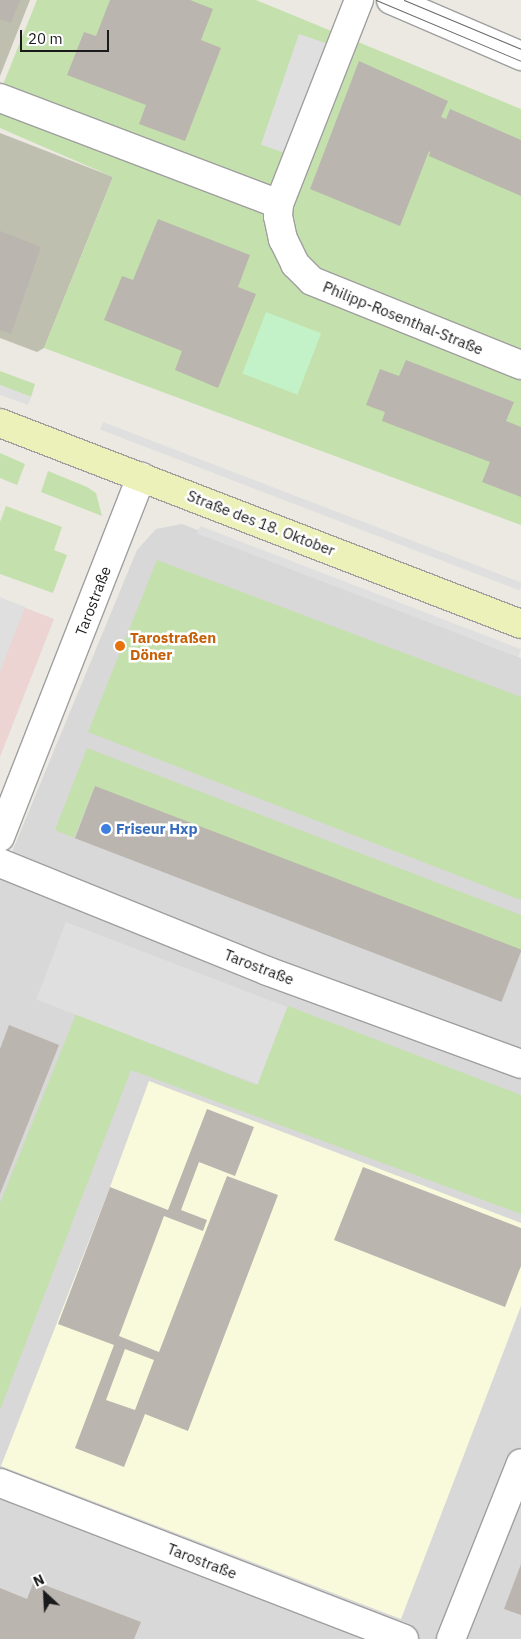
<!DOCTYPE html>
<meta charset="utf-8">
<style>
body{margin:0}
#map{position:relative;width:521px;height:1639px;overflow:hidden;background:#ebe9e2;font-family:"IBM Plex Sans",sans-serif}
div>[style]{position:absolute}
.residential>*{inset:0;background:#d9d8d8}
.commercial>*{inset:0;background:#ebd4d2}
.education>*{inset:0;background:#f9fadc}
.construction>*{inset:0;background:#bebfae}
.grass>*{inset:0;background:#c4e0ad}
.park>*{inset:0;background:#c3f2c8;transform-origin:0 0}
.parking>*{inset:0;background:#dfdfdf;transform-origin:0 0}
.building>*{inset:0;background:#bbb5af;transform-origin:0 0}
.roads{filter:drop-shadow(1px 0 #9f9f9f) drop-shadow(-1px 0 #9f9f9f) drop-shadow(0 1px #9f9f9f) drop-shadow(0 -1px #9f9f9f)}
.street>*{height:28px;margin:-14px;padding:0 14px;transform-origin:14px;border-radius:14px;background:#fff}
.secondary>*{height:28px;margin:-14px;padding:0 14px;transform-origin:14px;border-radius:14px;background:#ecf1ba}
.tram>*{height:1px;margin:-0.5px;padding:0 0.5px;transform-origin:0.5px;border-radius:0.5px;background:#696969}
.dots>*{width:14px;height:14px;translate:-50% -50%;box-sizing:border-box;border:2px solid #fff;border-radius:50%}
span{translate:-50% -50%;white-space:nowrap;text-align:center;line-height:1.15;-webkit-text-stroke:5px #fff;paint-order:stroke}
.street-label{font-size:15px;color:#1b1b1b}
.food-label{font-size:15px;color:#c56008;font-weight:700}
.left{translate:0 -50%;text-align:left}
.shop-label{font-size:15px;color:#366cbe;font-weight:700}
.north{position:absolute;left:20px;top:1569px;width:50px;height:50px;-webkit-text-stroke:4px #fff;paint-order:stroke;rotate:335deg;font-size:14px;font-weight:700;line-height:20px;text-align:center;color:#1b1b1b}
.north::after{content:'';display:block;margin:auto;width:18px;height:22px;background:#1b1b1b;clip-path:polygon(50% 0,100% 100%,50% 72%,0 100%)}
.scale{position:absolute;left:20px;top:30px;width:89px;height:22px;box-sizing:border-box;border:2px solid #1b1b1b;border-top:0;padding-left:6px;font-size:15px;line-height:18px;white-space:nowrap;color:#1b1b1b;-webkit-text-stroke:4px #fff;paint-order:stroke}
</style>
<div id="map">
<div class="residential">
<div style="clip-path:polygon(182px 524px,521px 658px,521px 1639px,0 1639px,0 881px,137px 550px,156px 529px)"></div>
</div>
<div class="commercial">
<div style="clip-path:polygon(0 598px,54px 619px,0 757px)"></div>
</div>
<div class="education">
<div style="clip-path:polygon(149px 1081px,521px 1223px,521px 1306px,401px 1619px,1px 1466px,110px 1187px)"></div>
</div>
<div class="construction">
<div style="clip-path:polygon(0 0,30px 0,0 76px)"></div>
<div style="clip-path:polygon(0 133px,113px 177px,44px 348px,37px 352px,0 338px)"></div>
</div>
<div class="grass">
<div style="clip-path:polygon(37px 0,256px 0,521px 109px,521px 525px,44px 348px,113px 177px,0 128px,0 92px)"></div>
<div style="clip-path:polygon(0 371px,35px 384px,31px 397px,0 385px)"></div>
<div style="clip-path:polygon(0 453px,25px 464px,17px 485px,0 478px)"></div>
<div style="clip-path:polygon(48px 471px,87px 487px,96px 493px,102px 516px,41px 492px)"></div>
<div style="clip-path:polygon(6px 506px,62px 527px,54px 550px,67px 555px,53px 593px,0 574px,0 522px)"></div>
<div style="clip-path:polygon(157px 560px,521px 697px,521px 900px,88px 732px)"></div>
<div style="clip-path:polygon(87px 748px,521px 915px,521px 951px,95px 787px,74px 838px,55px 830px)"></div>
<div style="clip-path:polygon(288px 1006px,521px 1095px,521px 1214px,131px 1070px,0 1410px,0 1203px,76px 1014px,256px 1085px)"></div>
</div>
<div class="park">
<div style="left:266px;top:312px;width:59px;height:66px;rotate:21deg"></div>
</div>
<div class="parking">
<div style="left:299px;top:34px;width:28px;height:117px;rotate:19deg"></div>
<div style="clip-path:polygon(0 385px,31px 397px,28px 405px,0 395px)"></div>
<div style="left:103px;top:422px;width:449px;height:8px;rotate:21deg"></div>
<div style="left:200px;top:526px;width:344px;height:8px;rotate:21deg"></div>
<div style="clip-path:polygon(0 597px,25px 607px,0 672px)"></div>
<div style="left:66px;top:922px;width:237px;height:83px;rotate:21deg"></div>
</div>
<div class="building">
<div style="clip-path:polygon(0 0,20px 0,11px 23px,0 19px)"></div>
<div style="clip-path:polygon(110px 0,190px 0,213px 9px,201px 40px,221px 48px,185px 141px,139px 124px,146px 105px,67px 75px,84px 32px,96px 36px)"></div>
<div style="clip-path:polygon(359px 61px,448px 101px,441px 117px,446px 119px,450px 109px,521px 140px,521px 196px,429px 156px,430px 152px,429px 151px,400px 226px,310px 189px)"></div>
<div style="clip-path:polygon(158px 219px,250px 255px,238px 287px,256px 294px,218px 388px,175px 370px,182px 351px,104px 320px,122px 276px,133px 280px)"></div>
<div style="clip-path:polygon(0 231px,41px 247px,11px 334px,0 330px)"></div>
<div style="clip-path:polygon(406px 360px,514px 402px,506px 421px,521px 427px,521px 497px,482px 482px,490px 462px,382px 421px,385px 412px,366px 405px,380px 369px,399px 376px)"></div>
<div style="left:95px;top:786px;width:457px;height:56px;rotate:21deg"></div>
<div style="clip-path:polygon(9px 1025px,59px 1045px,0 1194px,0 1049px)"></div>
<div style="clip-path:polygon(evenodd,207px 1109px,254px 1127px,235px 1176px,199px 1162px,181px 1210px,207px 1220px,203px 1231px,164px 1216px,119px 1336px,159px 1352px,227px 1176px,278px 1195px,188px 1431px,145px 1414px,124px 1467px,75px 1448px,114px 1345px,58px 1324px,110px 1187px,168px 1210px,207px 1109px,125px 1349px,154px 1360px,135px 1410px,106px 1400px,125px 1349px)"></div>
<div style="clip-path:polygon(363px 1167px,521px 1228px,521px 1266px,505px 1307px,334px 1240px)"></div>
<div style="clip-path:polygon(521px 1564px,521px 1615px,504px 1609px)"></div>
<div style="clip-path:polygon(34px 1581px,141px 1622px,134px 1639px,0 1639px,0 1588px,27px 1599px)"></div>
</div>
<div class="roads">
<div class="street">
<div style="left:359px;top:0;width:219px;rotate:111.4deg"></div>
<div style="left:279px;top:204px;width:12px;rotate:95deg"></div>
<div style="left:278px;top:216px;width:24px;rotate:78deg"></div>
<div style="left:283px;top:239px;width:28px;rotate:64deg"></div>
<div style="left:295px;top:264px;width:24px;rotate:45deg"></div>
<div style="left:312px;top:281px;width:225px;rotate:21.9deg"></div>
<div style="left:391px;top:0;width:142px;rotate:23.3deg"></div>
<div style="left:0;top:98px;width:298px;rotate:20.8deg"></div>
<div style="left:0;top:837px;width:387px;rotate:-68.6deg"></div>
<div style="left:0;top:863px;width:288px;rotate:22deg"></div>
<div style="left:267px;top:971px;width:270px;rotate:20.1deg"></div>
<div style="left:0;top:1483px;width:433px;rotate:21.1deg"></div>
<div style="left:451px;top:1639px;width:189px;rotate:-68.3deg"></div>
</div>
<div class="secondary">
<div style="left:0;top:423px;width:558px;rotate:21.1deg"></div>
</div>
</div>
<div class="tram">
<div style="left:376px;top:0;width:157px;rotate:22.8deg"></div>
<div style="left:404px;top:0;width:127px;rotate:22.7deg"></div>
</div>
<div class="dots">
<div style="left:120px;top:646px;background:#e8710a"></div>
<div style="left:106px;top:829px;background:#3f7fe0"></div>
</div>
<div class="street-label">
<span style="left:403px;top:318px;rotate:22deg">Philipp-Rosenthal-Straße</span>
<span style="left:261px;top:523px;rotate:21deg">Straße des 18. Oktober</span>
<span style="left:93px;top:601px;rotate:-69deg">Tarostraße</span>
<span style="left:259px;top:967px;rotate:21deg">Tarostraße</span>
<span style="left:202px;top:1561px;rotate:21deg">Tarostraße</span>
</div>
<div class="food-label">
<span class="left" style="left:130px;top:646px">Tarostraßen<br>Döner</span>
</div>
<div class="shop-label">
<span class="left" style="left:116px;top:829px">Friseur Hxp</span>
</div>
<div class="north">N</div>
<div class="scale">20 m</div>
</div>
